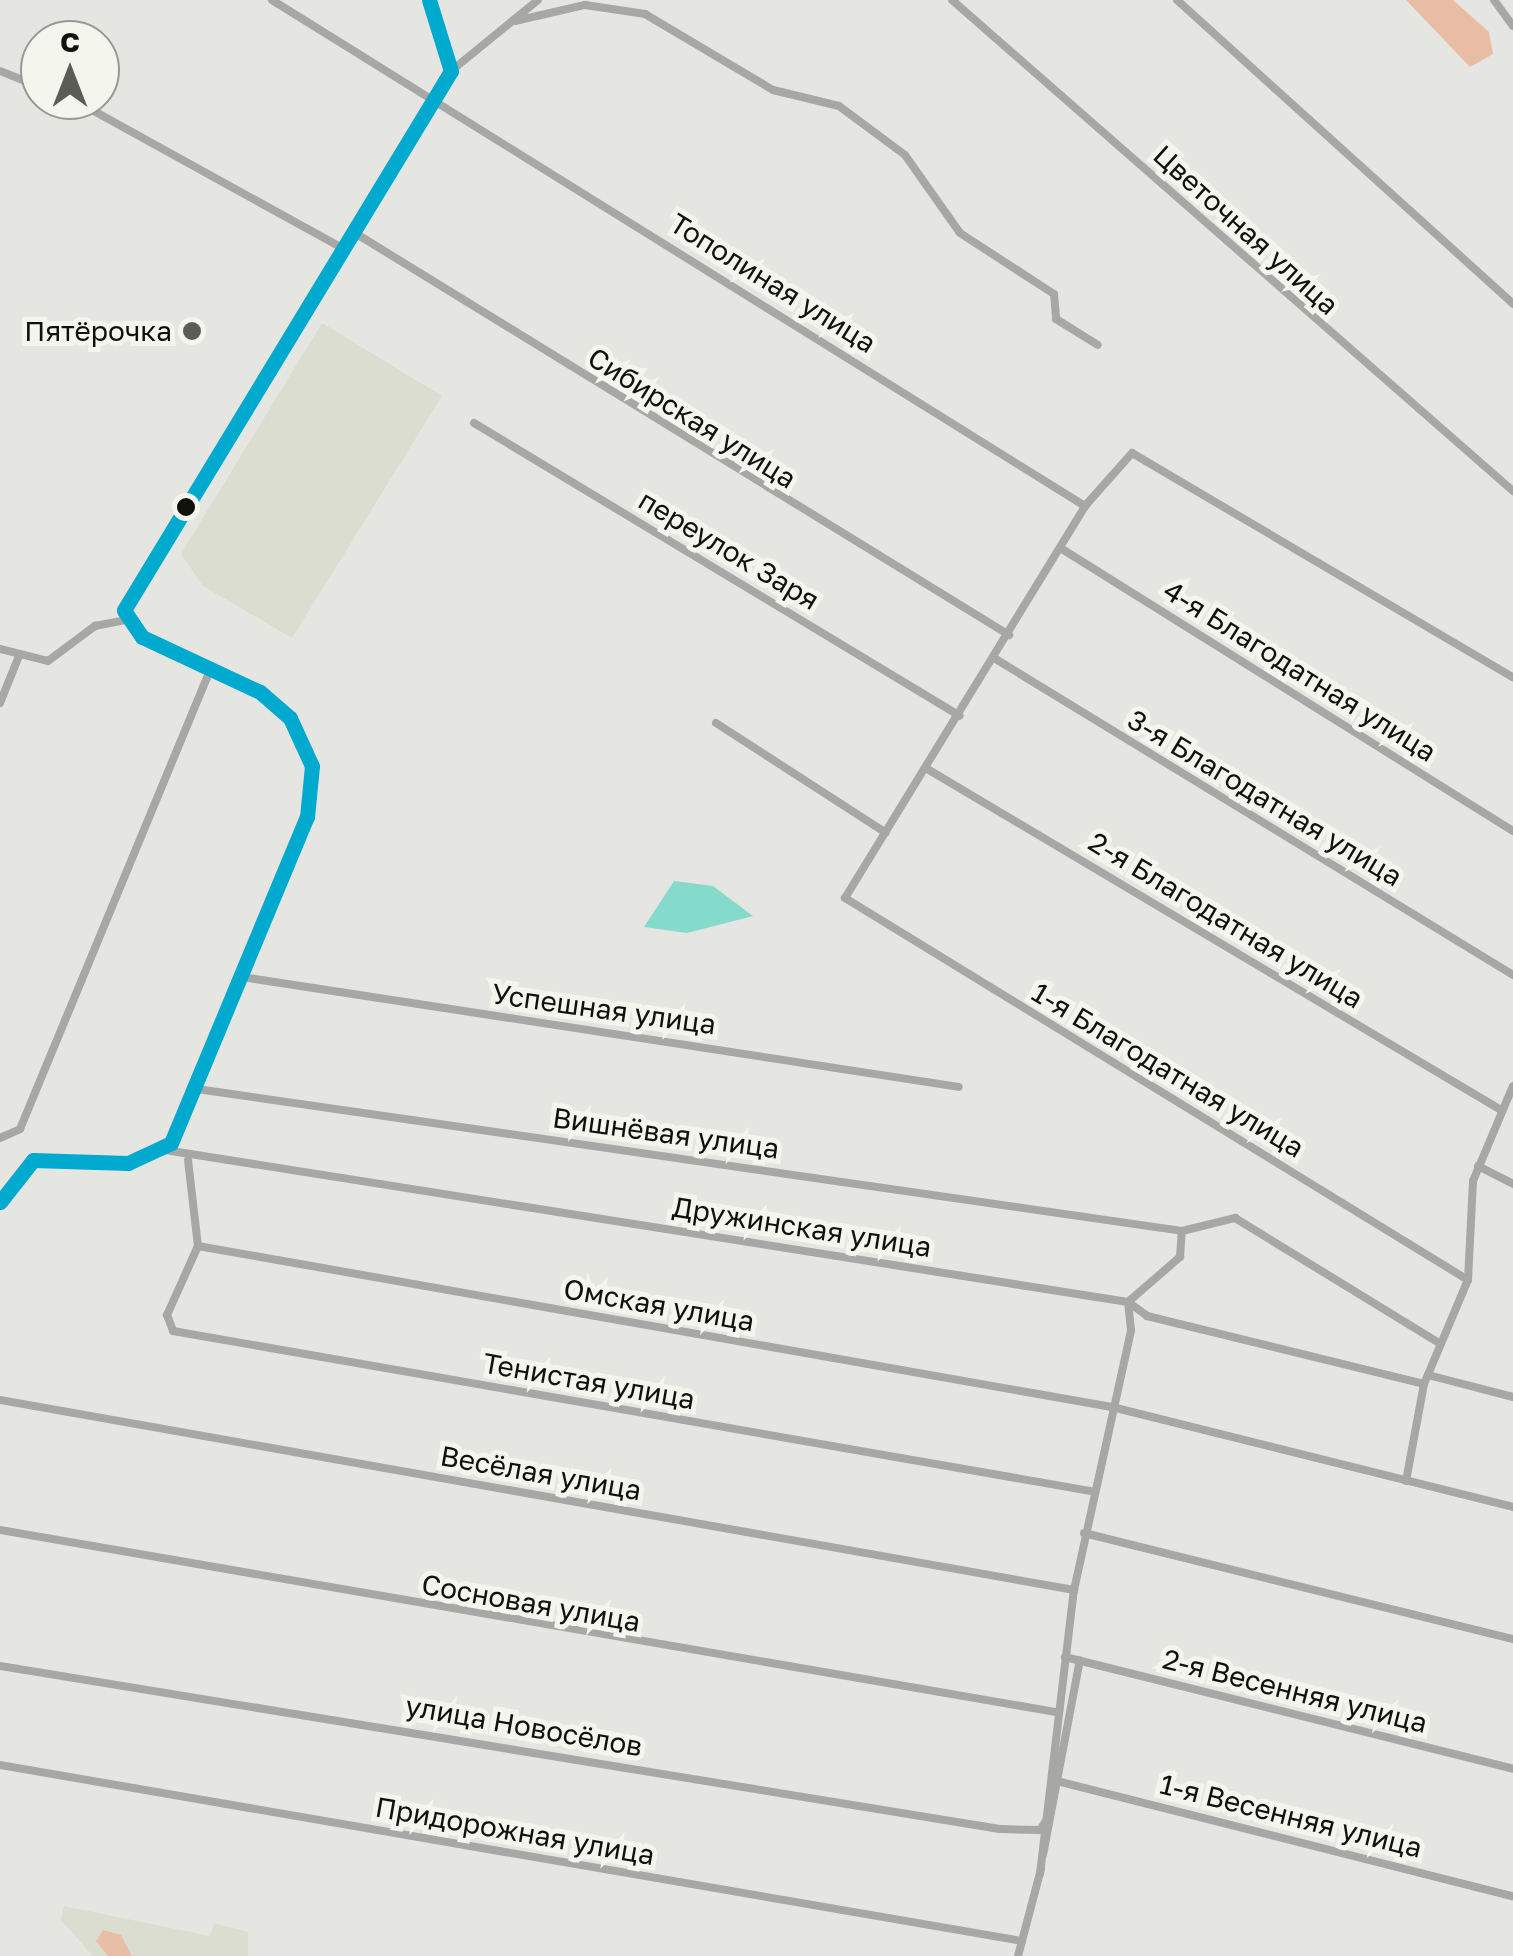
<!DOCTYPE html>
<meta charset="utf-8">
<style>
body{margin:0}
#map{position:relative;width:1513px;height:1956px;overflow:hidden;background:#e5e6e1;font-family:"Golos Text",sans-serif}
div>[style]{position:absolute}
.built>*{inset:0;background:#dbddd1}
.green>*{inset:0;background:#e9bea6}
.forest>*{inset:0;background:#e9bda4}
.water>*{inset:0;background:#84dacb}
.minor>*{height:8px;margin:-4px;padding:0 4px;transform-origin:4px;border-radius:4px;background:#a7a8a6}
.tertiary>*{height:9px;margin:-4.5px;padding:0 4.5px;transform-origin:4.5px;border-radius:4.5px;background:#a7a8a6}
.bus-1>*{height:15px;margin:-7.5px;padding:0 7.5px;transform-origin:7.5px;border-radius:7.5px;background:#00a9ce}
.dots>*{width:28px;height:28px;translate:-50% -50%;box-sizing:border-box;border:5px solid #f4f5ec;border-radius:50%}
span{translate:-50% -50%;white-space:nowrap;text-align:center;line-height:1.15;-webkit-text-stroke:10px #f4f5ec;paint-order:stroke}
.street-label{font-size:28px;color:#10100d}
.poi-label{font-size:28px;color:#10100d}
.right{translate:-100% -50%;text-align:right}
.north{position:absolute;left:20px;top:20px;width:100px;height:100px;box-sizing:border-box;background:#f4f5ec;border:2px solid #999993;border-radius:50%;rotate:0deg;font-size:28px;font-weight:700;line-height:40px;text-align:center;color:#10100d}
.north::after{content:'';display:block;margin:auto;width:35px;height:45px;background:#5b5b57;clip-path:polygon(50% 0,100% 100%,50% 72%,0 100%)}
</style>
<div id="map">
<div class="built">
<div style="clip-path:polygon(322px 323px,442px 396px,292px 638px,203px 586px,181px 554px)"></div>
<div style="clip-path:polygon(64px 1906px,210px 1936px,214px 1923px,248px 1932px,248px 1956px,93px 1956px,61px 1920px)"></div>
</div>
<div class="green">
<div style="clip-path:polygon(103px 1930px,121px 1935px,132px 1956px,108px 1956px,96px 1941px)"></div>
</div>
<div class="forest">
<div style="clip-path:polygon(1406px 0,1453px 0,1489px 32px,1493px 54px,1470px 67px)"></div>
</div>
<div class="water">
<div style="clip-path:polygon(674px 881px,713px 886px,753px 916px,687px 933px,644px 927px)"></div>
</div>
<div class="minor">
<div style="left:272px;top:0;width:958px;rotate:31.9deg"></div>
<div style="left:952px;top:0;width:746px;rotate:41.19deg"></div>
<div style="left:1177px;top:0;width:453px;rotate:42.1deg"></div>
<div style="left:1494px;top:0;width:32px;rotate:54deg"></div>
<div style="left:515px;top:21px;width:72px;rotate:-12.9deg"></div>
<div style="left:585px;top:5px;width:61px;rotate:8.5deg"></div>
<div style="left:645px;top:14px;width:149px;rotate:30.7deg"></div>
<div style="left:773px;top:90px;width:68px;rotate:13.6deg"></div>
<div style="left:839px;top:106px;width:82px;rotate:36.6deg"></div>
<div style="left:905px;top:155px;width:95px;rotate:54.8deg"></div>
<div style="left:960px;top:233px;width:112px;rotate:33deg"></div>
<div style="left:1054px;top:294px;width:25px;rotate:85deg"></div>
<div style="left:1056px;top:319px;width:49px;rotate:31.8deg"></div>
<div style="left:0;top:71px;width:43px;rotate:21.8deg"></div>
<div style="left:451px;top:71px;width:112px;rotate:-39.2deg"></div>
<div style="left:74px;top:100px;width:308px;rotate:28.9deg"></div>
<div style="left:355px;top:233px;width:768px;rotate:31.58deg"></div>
<div style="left:474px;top:423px;width:567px;rotate:31.08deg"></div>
<div style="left:1062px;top:549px;width:532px;rotate:32.02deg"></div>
<div style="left:0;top:649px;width:49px;rotate:14deg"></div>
<div style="left:48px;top:661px;width:59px;rotate:-36.7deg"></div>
<div style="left:95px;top:626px;width:32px;rotate:-11deg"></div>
<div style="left:994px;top:658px;width:608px;rotate:31.42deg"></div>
<div style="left:0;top:703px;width:51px;rotate:-68deg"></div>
<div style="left:716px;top:723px;width:202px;rotate:32.9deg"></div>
<div style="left:929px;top:770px;width:665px;rotate:30.73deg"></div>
<div style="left:242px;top:977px;width:725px;rotate:8.72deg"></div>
<div style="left:197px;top:1089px;width:995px;rotate:8.2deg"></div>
<div style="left:0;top:1138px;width:22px;rotate:-24deg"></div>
<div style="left:20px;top:1129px;width:500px;rotate:-67.5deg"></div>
<div style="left:165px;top:1150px;width:975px;rotate:8.97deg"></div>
<div style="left:1128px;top:1302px;width:24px;rotate:36deg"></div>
<div style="left:1147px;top:1316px;width:285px;rotate:13.8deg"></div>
<div style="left:188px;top:1160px;width:87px;rotate:83.4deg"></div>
<div style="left:198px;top:1246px;width:76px;rotate:114.2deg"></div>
<div style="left:167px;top:1315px;width:17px;rotate:69deg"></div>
<div style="left:173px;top:1331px;width:932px;rotate:9.89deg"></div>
<div style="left:1478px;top:1166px;width:39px;rotate:27deg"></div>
<div style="left:198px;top:1246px;width:928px;rotate:9.99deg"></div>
<div style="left:1112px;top:1407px;width:413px;rotate:14deg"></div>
<div style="left:1468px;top:1280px;width:731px;rotate:-148.48deg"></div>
<div style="left:845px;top:898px;width:460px;rotate:-58.5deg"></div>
<div style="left:1085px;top:506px;width:71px;rotate:-48.4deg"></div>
<div style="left:1132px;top:453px;width:442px;rotate:30.5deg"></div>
<div style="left:1428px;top:1375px;width:88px;rotate:14.5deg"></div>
<div style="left:0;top:1400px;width:1091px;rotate:10.03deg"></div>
<div style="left:1406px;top:1481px;width:99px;rotate:-79.5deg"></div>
<div style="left:1424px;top:1384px;width:113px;rotate:-67.1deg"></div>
<div style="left:1468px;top:1280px;width:99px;rotate:-87.1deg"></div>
<div style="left:1473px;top:1181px;width:103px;rotate:-67.2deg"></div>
<div style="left:0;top:1530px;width:1072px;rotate:9.78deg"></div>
<div style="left:1084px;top:1533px;width:442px;rotate:13.9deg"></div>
<div style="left:1065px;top:1657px;width:462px;rotate:14deg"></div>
<div style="left:0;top:1666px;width:1013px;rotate:9.26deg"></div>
<div style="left:1000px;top:1829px;width:40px;rotate:1.4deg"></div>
<div style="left:1040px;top:1830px;width:17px;rotate:-57deg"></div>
<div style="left:0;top:1765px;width:1037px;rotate:9.77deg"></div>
<div style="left:1057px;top:1781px;width:470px;rotate:14.2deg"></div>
<div style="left:1043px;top:1855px;width:198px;rotate:-79.3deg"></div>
<div style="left:1040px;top:1874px;width:286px;rotate:-83.2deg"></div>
<div style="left:1074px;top:1590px;width:266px;rotate:-77.6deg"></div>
<div style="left:1131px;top:1330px;width:28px;rotate:-96deg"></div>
<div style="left:1128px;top:1302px;width:69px;rotate:-40.9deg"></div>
<div style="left:1180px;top:1257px;width:26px;rotate:-86deg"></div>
<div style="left:1182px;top:1231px;width:55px;rotate:-13.8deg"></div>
<div style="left:1235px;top:1218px;width:241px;rotate:31.5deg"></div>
<div style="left:1018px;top:1956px;width:90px;rotate:-75.2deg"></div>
</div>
<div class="tertiary">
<div style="left:0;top:1202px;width:53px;rotate:-51.8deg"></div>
<div style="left:33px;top:1160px;width:95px;rotate:1.8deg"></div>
<div style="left:128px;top:1163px;width:47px;rotate:-24.9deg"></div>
<div style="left:171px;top:1143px;width:353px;rotate:-67.4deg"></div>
<div style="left:307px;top:817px;width:51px;rotate:-84.4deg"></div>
<div style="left:312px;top:766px;width:53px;rotate:-114.6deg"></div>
<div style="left:290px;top:718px;width:40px;rotate:-139deg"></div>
<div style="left:260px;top:692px;width:130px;rotate:-155deg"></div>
<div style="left:142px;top:637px;width:32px;rotate:-124deg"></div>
<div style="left:124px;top:610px;width:630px;rotate:-58.76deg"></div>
<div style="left:451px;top:71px;width:74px;rotate:-107.2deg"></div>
</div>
<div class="bus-1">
<div style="left:0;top:1202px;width:53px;rotate:-51.8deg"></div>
<div style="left:33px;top:1160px;width:95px;rotate:1.8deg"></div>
<div style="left:128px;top:1163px;width:47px;rotate:-24.9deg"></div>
<div style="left:171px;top:1143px;width:353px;rotate:-67.4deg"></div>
<div style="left:307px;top:817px;width:51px;rotate:-84.4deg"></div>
<div style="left:312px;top:766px;width:53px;rotate:-114.6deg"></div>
<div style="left:290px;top:718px;width:40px;rotate:-139deg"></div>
<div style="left:260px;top:692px;width:130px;rotate:-155deg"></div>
<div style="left:142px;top:637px;width:32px;rotate:-124deg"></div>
<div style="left:124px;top:610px;width:630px;rotate:-58.76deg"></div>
<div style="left:451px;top:71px;width:74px;rotate:-107.2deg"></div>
</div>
<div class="dots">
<div style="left:192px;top:331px;background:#5b5b57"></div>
<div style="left:186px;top:507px;background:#10100d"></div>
</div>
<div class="street-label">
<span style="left:1246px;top:230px;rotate:42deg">Цветочная улица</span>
<span style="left:773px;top:283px;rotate:32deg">Тополиная улица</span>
<span style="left:692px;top:418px;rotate:32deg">Сибирская улица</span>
<span style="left:729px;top:550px;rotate:31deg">переулок Заря</span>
<span style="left:1300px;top:671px;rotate:32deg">4-я Благодатная улица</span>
<span style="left:1265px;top:798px;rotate:31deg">3-я Благодатная улица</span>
<span style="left:1226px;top:920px;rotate:31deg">2-я Благодатная улица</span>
<span style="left:604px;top:1009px;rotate:8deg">Успешная улица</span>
<span style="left:1168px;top:1070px;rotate:31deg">1-я Благодатная улица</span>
<span style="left:666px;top:1133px;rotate:8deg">Вишнёвая улица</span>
<span style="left:802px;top:1227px;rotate:9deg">Дружинская улица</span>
<span style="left:659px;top:1305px;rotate:10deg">Омская улица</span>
<span style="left:589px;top:1381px;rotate:10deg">Тенистая улица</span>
<span style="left:541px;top:1473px;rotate:10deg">Весёлая улица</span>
<span style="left:531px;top:1603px;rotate:10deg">Сосновая улица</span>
<span style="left:1295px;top:1691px;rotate:14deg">2-я Весенняя улица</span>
<span style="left:524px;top:1726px;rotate:10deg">улица Новосёлов</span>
<span style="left:1291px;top:1816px;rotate:14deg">1-я Весенняя улица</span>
<span style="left:515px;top:1831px;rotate:10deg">Придорожная улица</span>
</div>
<div class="poi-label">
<span class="right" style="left:172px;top:331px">Пятёрочка</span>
</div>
<div class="north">С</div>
</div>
